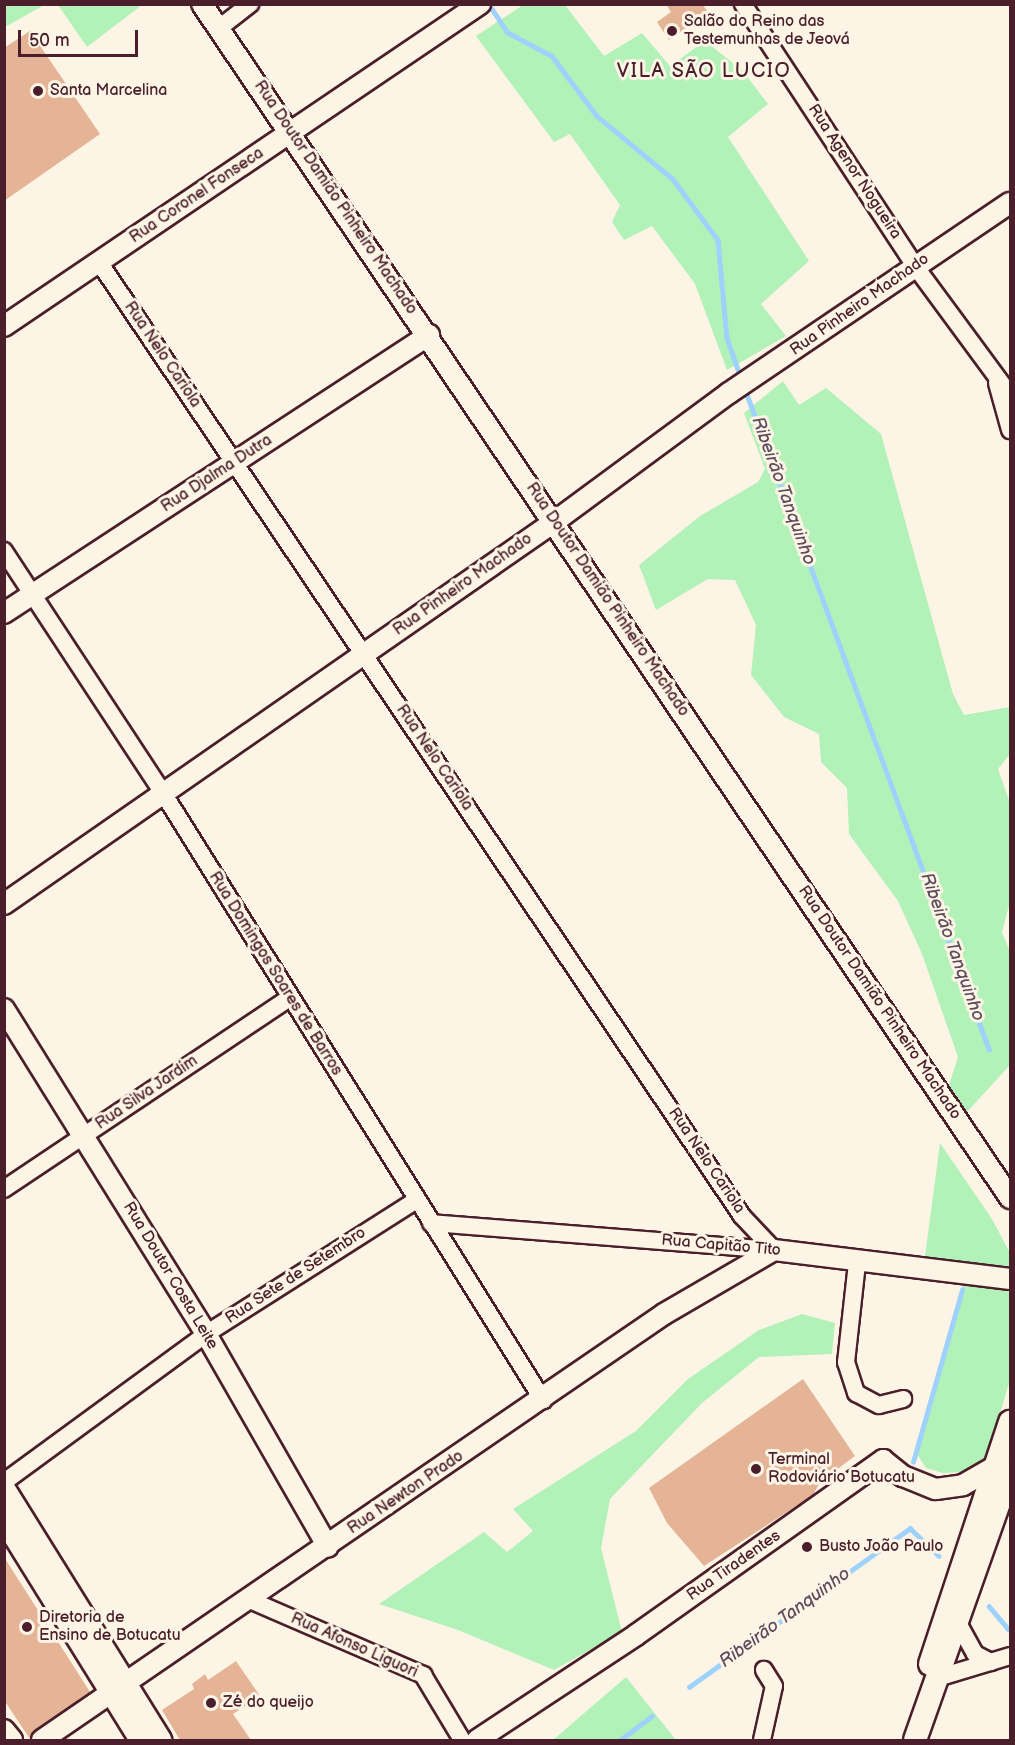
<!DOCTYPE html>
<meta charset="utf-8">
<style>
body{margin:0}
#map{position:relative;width:1015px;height:1745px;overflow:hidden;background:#fcf5e5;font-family:"Balsamiq Sans",sans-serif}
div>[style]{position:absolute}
.green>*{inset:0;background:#b2f1b8}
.stream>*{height:4.5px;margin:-2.25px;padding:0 2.25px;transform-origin:2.25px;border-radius:2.25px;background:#9ed2fc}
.building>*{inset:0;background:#e5b497}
.roads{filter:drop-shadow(2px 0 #4a1f2b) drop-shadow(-2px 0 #4a1f2b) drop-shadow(0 2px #4a1f2b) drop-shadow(0 -2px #4a1f2b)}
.minor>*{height:16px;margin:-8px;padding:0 8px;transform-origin:8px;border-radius:8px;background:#fcf5e5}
.tertiary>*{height:20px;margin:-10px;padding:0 10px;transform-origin:10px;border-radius:10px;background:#fcf5e5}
.secondary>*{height:22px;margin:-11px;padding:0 11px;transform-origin:11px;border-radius:11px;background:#fcf5e5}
.dots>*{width:16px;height:16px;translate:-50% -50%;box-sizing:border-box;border:3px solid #fcf5e5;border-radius:50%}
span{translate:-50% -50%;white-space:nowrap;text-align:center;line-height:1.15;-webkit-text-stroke:6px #fcf5e5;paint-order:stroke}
.poi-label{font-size:16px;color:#4a1f2b}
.left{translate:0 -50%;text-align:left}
.street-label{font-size:16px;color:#4a1f2b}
.water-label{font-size:18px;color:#5f4c5f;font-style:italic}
.quarter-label{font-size:20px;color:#4a1f2b;letter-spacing:1.5px}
.frame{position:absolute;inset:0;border:6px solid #4a1f2b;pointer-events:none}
.scale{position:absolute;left:18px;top:30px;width:120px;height:27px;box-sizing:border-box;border:3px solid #4a1f2b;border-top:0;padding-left:8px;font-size:18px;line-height:21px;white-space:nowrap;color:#4a1f2b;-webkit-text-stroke:4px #fcf5e5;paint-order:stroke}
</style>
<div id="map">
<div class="green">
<div style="clip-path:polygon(5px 4px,44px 4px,44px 5px,5px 27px)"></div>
<div style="clip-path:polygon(58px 5px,142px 5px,87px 47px)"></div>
<div style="clip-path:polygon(523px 5px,565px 5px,604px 56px,642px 33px,670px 66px,705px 41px,743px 71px,768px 104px,728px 137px,809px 261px,761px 304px,786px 336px,727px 370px,695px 284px,652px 226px,624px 240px,612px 222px,620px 205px,570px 134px,554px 142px,476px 36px)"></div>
<div style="clip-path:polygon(783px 381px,799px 405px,826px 388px,881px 434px,953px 694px,964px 715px,1010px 707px,1010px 754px,998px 769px,1010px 803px,1010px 902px,1002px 932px,1010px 952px,1010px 1065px,967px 1112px,949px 1085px,958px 1057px,922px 954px,898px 901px,849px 834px,847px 788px,821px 762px,819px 734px,784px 717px,751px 675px,756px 625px,735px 580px,708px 579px,656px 610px,639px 565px,700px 516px,758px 482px,765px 469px,744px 413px)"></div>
<div style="clip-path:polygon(940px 1143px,992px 1219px,1010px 1253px,1010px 1266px,924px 1264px)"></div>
<div style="clip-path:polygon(966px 1276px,1010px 1282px,1010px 1380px,986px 1460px,961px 1472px,943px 1473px,926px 1468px,917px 1454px)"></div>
<div style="clip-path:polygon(802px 1314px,835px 1323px,832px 1354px,759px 1357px,702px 1403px,610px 1499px,601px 1548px,622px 1632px,554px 1670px,458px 1630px,379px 1604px,484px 1532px,507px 1552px,533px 1531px,513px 1509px,636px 1431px,688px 1379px,759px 1330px)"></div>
<div style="clip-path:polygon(626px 1677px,676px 1740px,553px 1740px)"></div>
</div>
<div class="stream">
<div style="left:489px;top:4px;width:33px;rotate:57deg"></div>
<div style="left:507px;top:32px;width:51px;rotate:28.1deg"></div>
<div style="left:552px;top:56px;width:75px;rotate:53.1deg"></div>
<div style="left:597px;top:116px;width:99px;rotate:39.7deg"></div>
<div style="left:673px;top:179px;width:76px;rotate:53.6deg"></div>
<div style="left:718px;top:240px;width:98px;rotate:84.8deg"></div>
<div style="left:727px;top:338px;width:42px;rotate:70.7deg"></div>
<div style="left:745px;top:389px;width:704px;rotate:69.71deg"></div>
<div style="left:913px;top:1462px;width:179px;rotate:-74.1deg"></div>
<div style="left:989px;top:1606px;width:30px;rotate:50deg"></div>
<div style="left:689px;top:1687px;width:272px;rotate:-35.7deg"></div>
<div style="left:910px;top:1528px;width:40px;rotate:44deg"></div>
<div style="left:620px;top:1740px;width:40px;rotate:-37deg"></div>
</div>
<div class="building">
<div style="clip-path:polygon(666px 4px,702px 4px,708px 12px,669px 40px,657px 22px,671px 12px)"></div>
<div style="clip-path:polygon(30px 31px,100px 134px,4px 201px,4px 48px)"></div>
<div style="clip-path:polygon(803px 1379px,855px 1456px,820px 1482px,813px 1495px,704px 1566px,667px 1523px,649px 1488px)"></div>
<div style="clip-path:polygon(4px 1557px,90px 1692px,35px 1730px,30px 1739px,4px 1700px)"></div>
<div style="clip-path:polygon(236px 1661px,260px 1696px,233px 1714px,251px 1740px,180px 1740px,162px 1710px,194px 1689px,192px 1684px,205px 1674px,208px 1680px)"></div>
</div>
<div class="roads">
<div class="minor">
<div style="left:743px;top:4px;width:313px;rotate:56.7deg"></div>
<div style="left:915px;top:266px;width:160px;rotate:53.6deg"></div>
<div style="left:218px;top:29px;width:41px;rotate:-38deg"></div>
<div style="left:99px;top:262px;width:1150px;rotate:56.02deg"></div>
<div style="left:742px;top:1216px;width:47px;rotate:46.7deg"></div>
<div style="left:997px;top:383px;width:49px;rotate:74.5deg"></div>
<div style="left:4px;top:551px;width:293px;rotate:56.7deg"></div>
<div style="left:165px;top:796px;width:713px;rotate:57.96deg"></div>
<div style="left:4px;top:1189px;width:343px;rotate:-33.8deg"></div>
<div style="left:431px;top:1223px;width:344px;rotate:4.5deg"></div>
<div style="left:857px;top:1263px;width:100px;rotate:96.3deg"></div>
<div style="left:846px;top:1362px;width:33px;rotate:72deg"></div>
<div style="left:856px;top:1393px;width:26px;rotate:28deg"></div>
<div style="left:879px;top:1405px;width:25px;rotate:-14deg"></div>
<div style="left:4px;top:1482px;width:250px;rotate:-36.2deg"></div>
<div style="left:206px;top:1334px;width:249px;rotate:-32.5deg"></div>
<div style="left:250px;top:1600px;width:189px;rotate:23.4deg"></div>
<div style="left:423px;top:1675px;width:76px;rotate:59deg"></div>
<div style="left:958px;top:1623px;width:35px;rotate:61deg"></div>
<div style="left:975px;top:1654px;width:18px;rotate:27deg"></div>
<div style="left:937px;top:1678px;width:76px;rotate:-16.8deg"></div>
<div style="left:762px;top:1740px;width:55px;rotate:-77.5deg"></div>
<div style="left:774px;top:1686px;width:19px;rotate:-122deg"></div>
</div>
<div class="tertiary">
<div style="left:202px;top:4px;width:1442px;rotate:55.91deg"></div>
<div style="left:4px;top:326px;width:575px;rotate:-34.08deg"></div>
<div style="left:4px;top:613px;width:508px;rotate:-33.19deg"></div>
<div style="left:4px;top:904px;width:670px;rotate:-34.78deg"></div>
<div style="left:554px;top:522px;width:217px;rotate:-36.4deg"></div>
<div style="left:729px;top:393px;width:339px;rotate:-34.1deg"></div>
<div style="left:4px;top:1009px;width:383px;rotate:58.1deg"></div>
<div style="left:206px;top:1334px;width:245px;rotate:60.2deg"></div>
<div style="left:4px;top:1730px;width:13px;rotate:51deg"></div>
<div style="left:42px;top:1740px;width:754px;rotate:-34.41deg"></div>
<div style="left:664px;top:1314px;width:127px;rotate:-30.2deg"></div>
<div style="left:774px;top:1250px;width:238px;rotate:7deg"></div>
<div style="left:477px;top:1740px;width:191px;rotate:-33.4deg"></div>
<div style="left:636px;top:1635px;width:303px;rotate:-35.3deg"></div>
<div style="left:883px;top:1460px;width:26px;rotate:39deg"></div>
<div style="left:903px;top:1476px;width:35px;rotate:22deg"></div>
<div style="left:936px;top:1489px;width:27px;rotate:-8deg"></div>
<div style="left:963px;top:1485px;width:38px;rotate:-30deg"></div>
</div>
<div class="secondary">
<div style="left:4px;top:1489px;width:296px;rotate:58.1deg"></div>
<div style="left:4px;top:1519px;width:260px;rotate:58.2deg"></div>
<div style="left:930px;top:1664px;width:255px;rotate:-71.7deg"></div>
<div style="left:915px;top:1740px;width:285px;rotate:-70.5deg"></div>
</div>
</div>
<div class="dots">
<div style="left:672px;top:31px;background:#4a1f2b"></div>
<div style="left:38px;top:91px;background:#4a1f2b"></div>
<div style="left:756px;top:1469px;background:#4a1f2b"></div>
<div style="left:807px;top:1547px;background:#4a1f2b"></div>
<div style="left:27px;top:1627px;background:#4a1f2b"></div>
<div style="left:211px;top:1703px;background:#4a1f2b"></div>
</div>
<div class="poi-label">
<span class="left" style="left:684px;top:31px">Salão do Reino das<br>Testemunhas de Jeová</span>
<span class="left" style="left:50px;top:91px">Santa Marcelina</span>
<span class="left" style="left:768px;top:1469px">Terminal<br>Rodoviário Botucatu</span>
<span class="left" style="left:819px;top:1547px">Busto João Paulo</span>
<span class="left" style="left:39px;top:1627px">Diretoria de<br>Ensino de Botucatu</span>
<span class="left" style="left:223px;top:1703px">Zé do queijo</span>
</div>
<div class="street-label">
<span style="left:854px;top:172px;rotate:57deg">Rua Agenor Nogueira</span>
<span style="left:197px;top:196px;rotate:-34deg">Rua Coronel Fonseca</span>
<span style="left:335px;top:198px;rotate:56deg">Rua Doutor Damião Pinheiro Machado</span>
<span style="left:860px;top:305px;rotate:-35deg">Rua Pinheiro Machado</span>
<span style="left:162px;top:355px;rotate:56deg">Rua Nelo Cariola</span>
<span style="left:217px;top:474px;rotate:-33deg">Rua Djalma Dutra</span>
<span style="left:463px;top:585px;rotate:-35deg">Rua Pinheiro Machado</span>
<span style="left:607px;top:600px;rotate:56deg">Rua Doutor Damião Pinheiro Machado</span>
<span style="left:434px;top:758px;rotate:56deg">Rua Nelo Cariola</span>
<span style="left:275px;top:974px;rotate:58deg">Rua Domingos Soares de Barros</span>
<span style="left:879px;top:1003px;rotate:56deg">Rua Doutor Damião Pinheiro Machado</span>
<span style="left:147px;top:1093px;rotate:-34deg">Rua Silva Jardim</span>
<span style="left:706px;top:1161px;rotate:56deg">Rua Nelo Cariola</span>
<span style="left:721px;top:1246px;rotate:5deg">Rua Capitão Tito</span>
<span style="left:170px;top:1276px;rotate:59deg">Rua Doutor Costa Leite</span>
<span style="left:296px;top:1276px;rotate:-33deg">Rua Sete de Setembro</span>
<span style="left:406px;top:1493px;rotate:-34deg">Rua Newton Prado</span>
<span style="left:734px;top:1566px;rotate:-35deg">Rua Tiradentes</span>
<span style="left:354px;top:1646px;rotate:24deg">Rua Afonso Liguori</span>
</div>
<div class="water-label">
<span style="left:783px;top:491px;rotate:70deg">Ribeirão Tanquinho</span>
<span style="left:952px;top:947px;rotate:70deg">Ribeirão Tanquinho</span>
<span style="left:785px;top:1618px;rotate:-36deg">Ribeirão Tanquinho</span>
</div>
<div class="quarter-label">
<span style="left:704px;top:71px">VILA SÃO LUCIO</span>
</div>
<div class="frame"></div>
<div class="scale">50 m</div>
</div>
